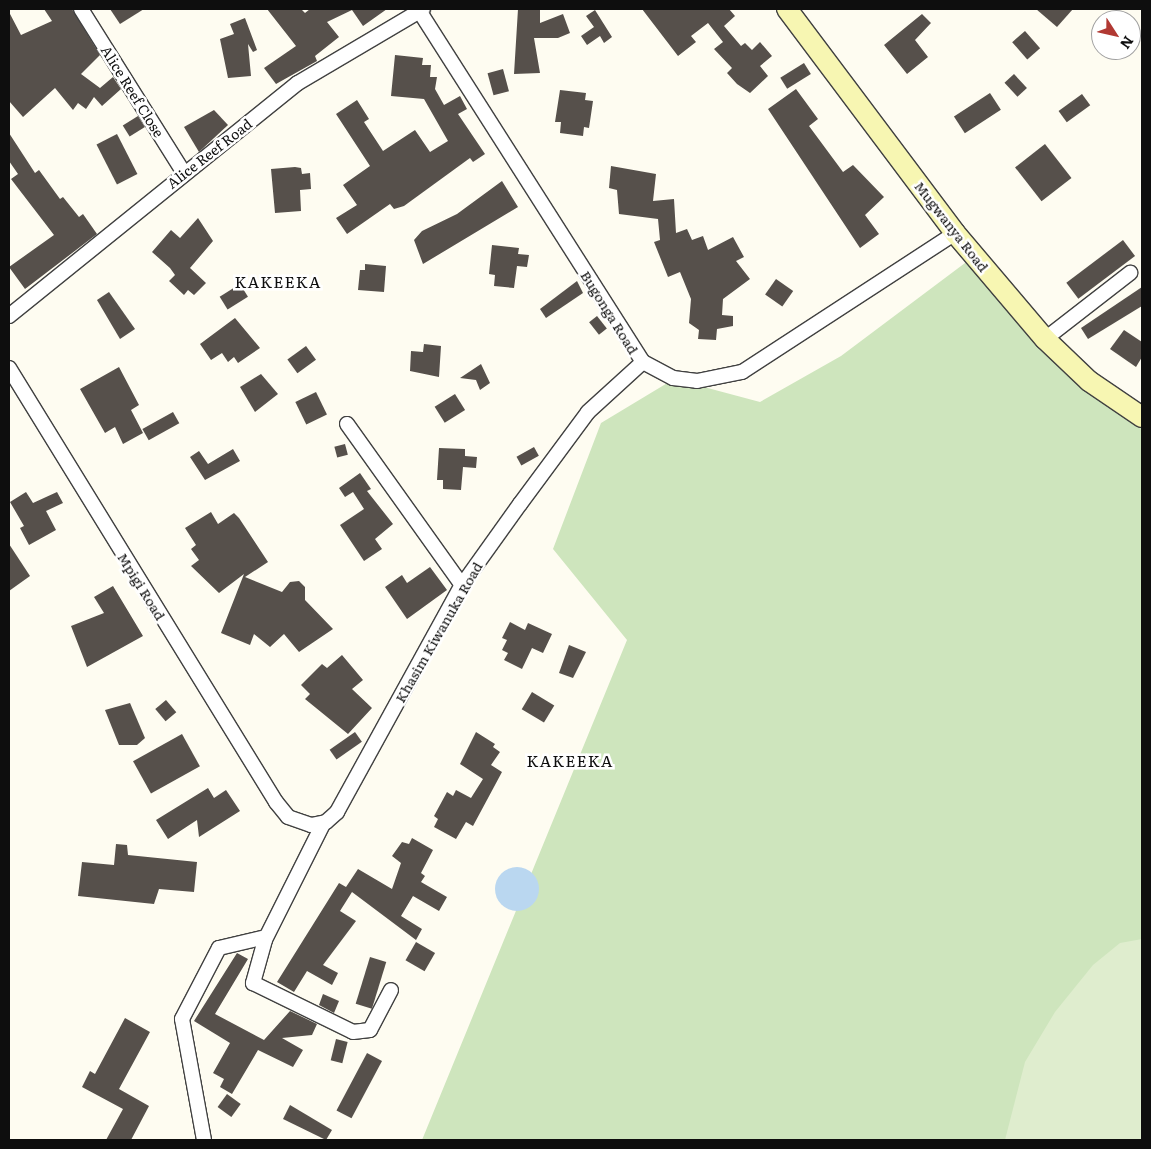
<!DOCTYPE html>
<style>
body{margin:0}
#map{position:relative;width:1151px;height:1149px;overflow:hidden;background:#fefcf1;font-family:Literata,serif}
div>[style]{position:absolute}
.green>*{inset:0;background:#cee5bd}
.pitch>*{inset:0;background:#dfedce}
.water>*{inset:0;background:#bad7f0}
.round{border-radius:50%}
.building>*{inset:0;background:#56504b;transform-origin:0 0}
.roads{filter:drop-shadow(1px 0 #414141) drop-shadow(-1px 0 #414141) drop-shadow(0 1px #414141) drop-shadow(0 -1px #414141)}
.street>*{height:14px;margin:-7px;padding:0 7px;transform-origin:7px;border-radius:7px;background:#fff}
.secondary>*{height:20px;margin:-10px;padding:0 10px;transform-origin:10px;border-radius:10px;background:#f7f6b2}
span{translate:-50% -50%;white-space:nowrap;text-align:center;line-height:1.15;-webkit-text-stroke:5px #fff;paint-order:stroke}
.street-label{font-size:14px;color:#0e0e0e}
.quarter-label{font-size:16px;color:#0e0e0e;letter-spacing:1px}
.frame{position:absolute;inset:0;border:10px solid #0e0e0e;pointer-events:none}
.north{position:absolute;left:1091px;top:10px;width:50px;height:50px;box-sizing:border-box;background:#fff;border:1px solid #9f9f9f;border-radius:50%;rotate:125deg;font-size:14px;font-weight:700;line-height:20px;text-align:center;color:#0e0e0e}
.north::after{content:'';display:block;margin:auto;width:18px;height:22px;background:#b13933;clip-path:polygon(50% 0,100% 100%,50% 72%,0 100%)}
</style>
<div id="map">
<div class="green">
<div style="clip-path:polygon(973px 257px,1142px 419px,1142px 1140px,422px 1140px,627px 640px,553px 549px,601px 423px,674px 379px,760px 402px,841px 356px)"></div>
</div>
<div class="pitch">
<div style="clip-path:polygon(1142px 939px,1142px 1140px,1005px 1140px,1025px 1062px,1055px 1012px,1093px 965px,1120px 943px)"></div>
</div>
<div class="water">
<div class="round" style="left:495px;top:867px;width:44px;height:44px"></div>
</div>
<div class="building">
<div style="clip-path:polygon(44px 9px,72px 9px,100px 55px,81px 74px,100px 88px,113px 77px,121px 89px,102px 106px,94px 97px,86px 109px,78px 103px,73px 110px,55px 88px,23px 117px,9px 101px,9px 12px,21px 35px,52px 21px)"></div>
<div style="clip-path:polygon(110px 9px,144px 9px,120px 24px)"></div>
<div style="clip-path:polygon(267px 9px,301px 9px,305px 13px,310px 9px,387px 9px,363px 26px,352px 10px,327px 22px,339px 37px,315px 56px,317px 61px,276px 84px,264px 68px,296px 46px)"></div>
<div style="clip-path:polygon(518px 9px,540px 9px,540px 23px,563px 14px,570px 33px,558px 38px,534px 38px,540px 73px,514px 74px)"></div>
<div style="clip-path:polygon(642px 9px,729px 9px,735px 16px,724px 26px,741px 46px,745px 43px,752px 50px,760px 42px,772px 56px,760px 66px,768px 76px,750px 93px,737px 84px,727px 73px,732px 68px,714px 49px,723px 42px,708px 23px,691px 36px,696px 42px,678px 56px)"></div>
<div style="clip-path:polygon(1036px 9px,1073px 9px,1057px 27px)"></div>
<div style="clip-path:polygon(595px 10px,612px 37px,604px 43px,600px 36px,587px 45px,581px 36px,594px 27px,586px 16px)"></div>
<div style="clip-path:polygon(922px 14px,931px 23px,915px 40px,928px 57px,907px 74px,884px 45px)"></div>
<div style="clip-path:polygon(245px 18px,257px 50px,253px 52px,248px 44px,251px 76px,228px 78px,220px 39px,234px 34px,230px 24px)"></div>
<div style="left:1025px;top:31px;width:23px;height:17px;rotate:49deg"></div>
<div style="clip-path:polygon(395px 55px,423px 58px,422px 65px,431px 65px,430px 77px,437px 77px,435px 89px,444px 105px,460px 96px,467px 109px,458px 114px,485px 154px,473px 162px,470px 158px,404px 206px,394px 209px,390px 204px,347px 234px,336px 218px,357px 205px,343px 185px,370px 166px,336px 114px,357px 100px,369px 119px,364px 122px,383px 151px,415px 130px,430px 152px,448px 141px,424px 99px,391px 96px)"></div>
<div style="left:804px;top:63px;width:13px;height:28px;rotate:58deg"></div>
<div style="left:503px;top:69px;width:23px;height:16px;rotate:75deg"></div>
<div style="left:1014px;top:74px;width:19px;height:13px;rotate:47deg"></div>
<div style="clip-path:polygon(796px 89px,818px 119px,809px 126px,843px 172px,853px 165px,884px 197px,865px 215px,879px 234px,860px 248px,768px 109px)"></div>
<div style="clip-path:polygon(560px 90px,586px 93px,585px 100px,593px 101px,589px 128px,584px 127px,583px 136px,560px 133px,561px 122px,555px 122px)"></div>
<div style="left:990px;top:93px;width:20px;height:43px;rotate:57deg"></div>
<div style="left:1082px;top:94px;width:14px;height:29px;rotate:54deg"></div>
<div style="clip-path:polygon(214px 110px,228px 125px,199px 152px,184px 127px)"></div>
<div style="left:138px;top:116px;width:13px;height:18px;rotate:58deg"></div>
<div style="clip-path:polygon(9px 133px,35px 173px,39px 170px,60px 199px,63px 197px,79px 217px,83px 214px,97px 234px,25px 289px,9px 267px,54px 235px,11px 179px,18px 174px,9px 161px)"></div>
<div style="left:117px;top:134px;width:45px;height:23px;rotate:63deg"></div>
<div style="left:1045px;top:144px;width:43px;height:38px;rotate:52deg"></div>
<div style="clip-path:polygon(611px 166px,656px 174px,653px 201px,674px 199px,676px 233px,687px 229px,692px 240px,703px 236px,708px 250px,733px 237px,744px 257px,736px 261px,750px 279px,723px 299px,722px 315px,733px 316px,733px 326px,717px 329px,716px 340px,698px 339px,699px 330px,689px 323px,691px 299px,680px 272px,668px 277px,654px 242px,660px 240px,658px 219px,619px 214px,617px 190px,609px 188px)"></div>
<div style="clip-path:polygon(295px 167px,301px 168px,302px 174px,310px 173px,311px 189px,300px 190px,301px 211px,275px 213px,271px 169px)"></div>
<div style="clip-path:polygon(502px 181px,518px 207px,423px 264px,414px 240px,422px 231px,457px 214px)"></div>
<div style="clip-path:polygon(198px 218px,213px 241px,190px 268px,206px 283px,194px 295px,188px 290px,184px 295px,169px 281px,175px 275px,170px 268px,152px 252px,171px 230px,180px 238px)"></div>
<div style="left:1123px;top:240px;width:20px;height:71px;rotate:53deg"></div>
<div style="clip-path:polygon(492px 245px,519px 248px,518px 254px,529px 255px,527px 267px,517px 266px,514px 288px,494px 286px,495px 275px,489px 274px)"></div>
<div style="clip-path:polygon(365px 264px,386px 266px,384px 292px,358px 290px,360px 270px,365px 270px)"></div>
<div style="left:776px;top:279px;width:21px;height:19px;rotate:35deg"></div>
<div style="clip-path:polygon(577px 281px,583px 293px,546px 318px,540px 309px)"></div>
<div style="left:240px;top:284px;width:15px;height:24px;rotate:58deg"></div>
<div style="clip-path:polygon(1142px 287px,1142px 306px,1088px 339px,1081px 328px)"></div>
<div style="clip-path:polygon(109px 292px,135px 329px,120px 339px,97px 300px)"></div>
<div style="left:597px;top:316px;width:16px;height:10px;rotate:52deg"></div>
<div style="clip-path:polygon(235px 318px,260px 348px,238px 363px,234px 357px,228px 362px,222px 353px,211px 360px,200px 344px)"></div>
<div style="clip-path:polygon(1124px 330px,1142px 342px,1142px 357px,1136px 367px,1110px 349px)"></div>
<div style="clip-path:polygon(424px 344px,441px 346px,439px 377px,410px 371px,411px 351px,423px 352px)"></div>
<div style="left:306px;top:346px;width:17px;height:23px;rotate:54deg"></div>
<div style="clip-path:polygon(481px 364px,490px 383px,480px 390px,476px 380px,460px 378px)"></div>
<div style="clip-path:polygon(119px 367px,139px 405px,131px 410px,143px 433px,123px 444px,115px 427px,105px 433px,80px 389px)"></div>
<div style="clip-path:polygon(261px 374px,278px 394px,255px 412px,240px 387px)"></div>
<div style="left:316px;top:392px;width:25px;height:23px;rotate:64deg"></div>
<div style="left:455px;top:394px;width:19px;height:24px;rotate:58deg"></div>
<div style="left:173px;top:412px;width:13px;height:35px;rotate:61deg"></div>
<div style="left:345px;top:444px;width:11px;height:11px;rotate:75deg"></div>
<div style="left:534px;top:447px;width:10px;height:20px;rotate:61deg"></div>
<div style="clip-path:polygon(439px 448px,465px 449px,465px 456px,477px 457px,476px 468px,463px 467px,461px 490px,443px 489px,443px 480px,437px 480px)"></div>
<div style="clip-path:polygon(233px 449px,240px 461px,205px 480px,190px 457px,199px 451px,208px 464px)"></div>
<div style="clip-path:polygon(360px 473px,371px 489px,367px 491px,393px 524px,375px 539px,382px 549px,364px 561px,340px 525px,364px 509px,353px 492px,345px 497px,339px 488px)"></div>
<div style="clip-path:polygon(26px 492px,33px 503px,57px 492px,63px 503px,46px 511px,56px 530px,29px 545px,20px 528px,24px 526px,10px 502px)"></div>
<div style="clip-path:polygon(211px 512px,218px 524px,234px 513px,239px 518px,268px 562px,245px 577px,282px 592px,290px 582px,299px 581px,305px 587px,305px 600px,333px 629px,299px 652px,284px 634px,270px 647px,254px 634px,250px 645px,221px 633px,244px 574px,219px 593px,191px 566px,199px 560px,191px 549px,196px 545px,185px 528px)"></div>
<div style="clip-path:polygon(9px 544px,30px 576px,9px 591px)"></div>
<div style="clip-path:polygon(430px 567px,447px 590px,407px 619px,385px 587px,402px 575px,407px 583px)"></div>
<div style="clip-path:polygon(113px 586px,143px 636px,87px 667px,71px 626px,104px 613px,94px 597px)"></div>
<div style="clip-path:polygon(510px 622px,525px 630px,528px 623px,552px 634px,543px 653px,532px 648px,522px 669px,504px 660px,508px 653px,502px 650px,507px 640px,502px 638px)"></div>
<div style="clip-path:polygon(569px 645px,586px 652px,573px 678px,559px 673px)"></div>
<div style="clip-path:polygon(342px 655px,363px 680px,352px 689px,372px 708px,348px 734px,305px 699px,310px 694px,301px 685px,322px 664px,327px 668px)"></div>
<div style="left:532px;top:692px;width:26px;height:20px;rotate:31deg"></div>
<div style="left:166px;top:700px;width:16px;height:14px;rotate:50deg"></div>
<div style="clip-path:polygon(130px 703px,145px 738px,137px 745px,119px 745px,105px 710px)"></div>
<div style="left:355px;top:732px;width:12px;height:31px;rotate:55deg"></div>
<div style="clip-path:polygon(476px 732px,495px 744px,493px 747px,500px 752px,491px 765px,502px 772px,473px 826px,466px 822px,456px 839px,434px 827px,438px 819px,434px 816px,447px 792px,453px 796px,456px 790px,471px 798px,483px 779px,460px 764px)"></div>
<div style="left:182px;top:734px;width:37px;height:56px;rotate:61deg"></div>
<div style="clip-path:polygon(208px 788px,214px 798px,226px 790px,240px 811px,199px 837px,197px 820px,168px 839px,156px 820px)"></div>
<div style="clip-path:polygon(412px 838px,433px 850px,421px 873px,425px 876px,421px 882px,447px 897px,439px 911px,413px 896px,401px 916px,422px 929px,416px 940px,352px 892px,340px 911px,356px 921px,323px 965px,338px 973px,332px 985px,307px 971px,294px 992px,277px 982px,339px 883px,346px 887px,358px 869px,392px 889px,401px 863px,392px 856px,402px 842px,409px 844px)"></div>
<div style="clip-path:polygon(116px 844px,127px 845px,128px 855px,197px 862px,194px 892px,159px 889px,154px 904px,78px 896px,82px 862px,114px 865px)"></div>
<div style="left:416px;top:942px;width:22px;height:21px;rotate:30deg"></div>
<div style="clip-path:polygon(237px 953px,248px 959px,215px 1014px,264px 1040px,290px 1011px,317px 1024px,312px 1035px,282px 1038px,303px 1050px,293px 1067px,258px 1050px,232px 1094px,220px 1087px,224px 1079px,213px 1073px,230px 1043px,194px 1021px)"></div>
<div style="left:370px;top:957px;width:17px;height:49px;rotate:17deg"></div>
<div style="clip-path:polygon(323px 994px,339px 1001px,334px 1013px,319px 1005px)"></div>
<div style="clip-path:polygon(125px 1018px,150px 1032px,119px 1089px,149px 1106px,131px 1140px,106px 1140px,123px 1109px,82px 1087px,90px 1071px,95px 1074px)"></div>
<div style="left:336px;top:1039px;width:12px;height:22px;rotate:14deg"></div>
<div style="left:367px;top:1053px;width:17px;height:65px;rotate:28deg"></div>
<div style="left:227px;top:1094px;width:17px;height:16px;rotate:36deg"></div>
<div style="clip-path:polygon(290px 1105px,332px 1130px,326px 1140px,283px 1119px)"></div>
</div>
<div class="roads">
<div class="street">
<div style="left:81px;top:9px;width:194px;rotate:57.9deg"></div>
<div style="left:418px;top:9px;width:419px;rotate:57.5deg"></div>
<div style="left:643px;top:362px;width:34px;rotate:28deg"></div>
<div style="left:673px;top:378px;width:24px;rotate:7deg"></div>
<div style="left:697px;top:381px;width:46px;rotate:-11.3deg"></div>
<div style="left:742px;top:372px;width:254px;rotate:-33.1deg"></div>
<div style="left:9px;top:316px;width:371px;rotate:-38.9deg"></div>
<div style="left:298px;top:83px;width:145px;rotate:-30.6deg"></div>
<div style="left:1045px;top:339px;width:108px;rotate:-37.8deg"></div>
<div style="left:9px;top:368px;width:510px;rotate:58.4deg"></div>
<div style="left:276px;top:802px;width:19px;rotate:51deg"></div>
<div style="left:288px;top:817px;width:24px;rotate:19deg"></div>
<div style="left:311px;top:825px;width:15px;rotate:-11deg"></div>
<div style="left:326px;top:822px;width:15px;rotate:-42deg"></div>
<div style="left:337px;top:812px;width:259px;rotate:-61.2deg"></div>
<div style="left:462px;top:585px;width:100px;rotate:-54.4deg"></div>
<div style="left:520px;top:504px;width:114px;rotate:-53.5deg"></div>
<div style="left:588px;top:412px;width:74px;rotate:-42.3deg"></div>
<div style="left:347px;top:424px;width:198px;rotate:54.5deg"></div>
<div style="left:323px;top:824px;width:130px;rotate:116.6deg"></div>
<div style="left:265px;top:940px;width:45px;rotate:105.6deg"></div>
<div style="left:253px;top:983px;width:111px;rotate:26.1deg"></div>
<div style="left:353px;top:1032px;width:17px;rotate:-7deg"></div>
<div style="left:370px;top:1030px;width:45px;rotate:-62.3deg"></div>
<div style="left:204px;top:1140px;width:123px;rotate:-100.3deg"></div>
<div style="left:182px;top:1019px;width:80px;rotate:-62.5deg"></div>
<div style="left:219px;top:948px;width:48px;rotate:-13.2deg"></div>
</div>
<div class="secondary">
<div style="left:787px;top:9px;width:280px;rotate:53.1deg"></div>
<div style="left:955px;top:233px;width:139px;rotate:49.7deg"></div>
<div style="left:1045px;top:339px;width:61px;rotate:43.7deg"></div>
<div style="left:1089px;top:381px;width:64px;rotate:34.2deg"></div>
</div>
</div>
<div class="street-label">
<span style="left:133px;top:91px;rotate:58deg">Alice Reef Close</span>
<span style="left:209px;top:153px;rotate:-38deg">Alice Reef Road</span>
<span style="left:952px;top:226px;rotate:52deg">Mugwanya Road</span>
<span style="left:610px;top:312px;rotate:58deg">Bugonga Road</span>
<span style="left:142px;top:586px;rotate:58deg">Mpigi Road</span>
<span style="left:438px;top:632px;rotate:-60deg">Khasim Kiwanuka Road</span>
</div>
<div class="quarter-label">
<span style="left:278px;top:281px">KAKEEKA</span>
<span style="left:570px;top:760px">KAKEEKA</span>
</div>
<div class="frame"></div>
<div class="north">N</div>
</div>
